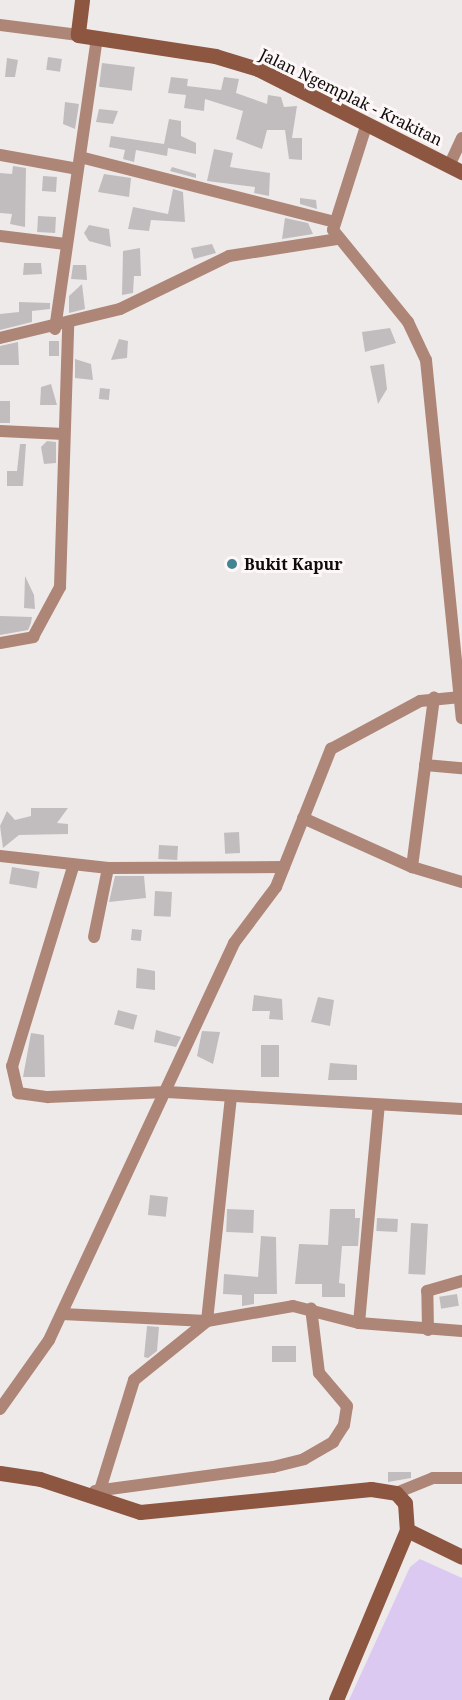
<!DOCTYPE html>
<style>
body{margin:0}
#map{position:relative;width:462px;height:1700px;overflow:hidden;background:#efeaea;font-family:"Noto Serif",serif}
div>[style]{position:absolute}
.water>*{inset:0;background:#dcc9f1}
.building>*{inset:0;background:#c1bdbf;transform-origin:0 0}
.street>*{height:12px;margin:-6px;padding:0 6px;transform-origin:6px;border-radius:6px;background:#ae8677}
.secondary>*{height:15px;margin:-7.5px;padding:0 7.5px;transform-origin:7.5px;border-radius:7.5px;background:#8d5640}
.dots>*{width:16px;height:16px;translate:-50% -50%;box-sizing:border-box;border:3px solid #fdf7f7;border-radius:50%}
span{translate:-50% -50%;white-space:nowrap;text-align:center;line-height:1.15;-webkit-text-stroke:6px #fdf7f7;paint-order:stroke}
.street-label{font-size:16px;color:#0d0b0b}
.poi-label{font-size:16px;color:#0d0b0b;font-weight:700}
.left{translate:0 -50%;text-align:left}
</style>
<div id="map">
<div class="water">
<div style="clip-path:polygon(420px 1559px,462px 1578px,462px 1700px,349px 1700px,410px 1567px)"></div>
</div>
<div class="building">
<div style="left:48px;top:57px;width:14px;height:13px;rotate:8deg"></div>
<div style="clip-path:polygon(7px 58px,18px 60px,15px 77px,5px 77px)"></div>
<div style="left:102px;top:63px;width:33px;height:24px;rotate:7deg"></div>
<div style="clip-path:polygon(171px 77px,188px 79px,187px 86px,221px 90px,224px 77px,239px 79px,236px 93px,267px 104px,268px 95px,281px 97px,284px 107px,297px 106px,292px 138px,302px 138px,302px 160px,289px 159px,285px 130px,267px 130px,262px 149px,236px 139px,243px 111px,205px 99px,204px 111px,184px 108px,186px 95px,168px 93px)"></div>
<div style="clip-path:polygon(65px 102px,79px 104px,75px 129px,63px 124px)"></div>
<div style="clip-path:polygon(99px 109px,118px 111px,113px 124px,96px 122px)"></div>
<div style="clip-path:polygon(169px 119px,181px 121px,181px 136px,196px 143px,196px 154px,168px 148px,167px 156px,136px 150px,134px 162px,123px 159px,125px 150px,109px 147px,111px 136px,164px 144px)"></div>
<div style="clip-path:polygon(214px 149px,233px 153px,230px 167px,270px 173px,269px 196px,254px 193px,255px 187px,207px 181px)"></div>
<div style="clip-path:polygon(13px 166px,26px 168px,25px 227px,10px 224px,12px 214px,0 213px,0 173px,12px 174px)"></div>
<div style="clip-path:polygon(172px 167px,196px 174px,196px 178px,170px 171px)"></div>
<div style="clip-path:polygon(104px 174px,131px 178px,129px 197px,98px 192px)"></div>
<div style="left:43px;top:176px;width:14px;height:15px;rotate:4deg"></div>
<div style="clip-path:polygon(173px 189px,183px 192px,185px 222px,151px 220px,149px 231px,128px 229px,133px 207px,168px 214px)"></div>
<div style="clip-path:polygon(300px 198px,316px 200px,317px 209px,300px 204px)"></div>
<div style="left:38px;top:216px;width:18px;height:16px;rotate:3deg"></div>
<div style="clip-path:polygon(285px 218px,308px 223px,313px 234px,282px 239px)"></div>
<div style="clip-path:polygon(89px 225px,109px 229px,111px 247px,89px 241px,84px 233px)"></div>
<div style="clip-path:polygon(212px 244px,216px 253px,194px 259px,191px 248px)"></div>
<div style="clip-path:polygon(140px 248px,141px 276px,134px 276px,133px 293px,122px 295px,123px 251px)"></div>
<div style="clip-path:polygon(24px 263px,41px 263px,42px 274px,23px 275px)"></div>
<div style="clip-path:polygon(73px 265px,86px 265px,87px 280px,71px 279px)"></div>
<div style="clip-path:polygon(82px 284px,85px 309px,69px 313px,69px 296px)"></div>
<div style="clip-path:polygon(19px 302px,50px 303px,50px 309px,32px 311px,32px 322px,0 330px,0 314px,19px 312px)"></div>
<div style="clip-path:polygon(390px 328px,396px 343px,365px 352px,362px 332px)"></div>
<div style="clip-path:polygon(119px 339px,128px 341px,127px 358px,111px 360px)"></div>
<div style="left:49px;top:341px;width:10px;height:15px"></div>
<div style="clip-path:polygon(18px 342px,19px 365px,0 365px,0 346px)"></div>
<div style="clip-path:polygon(75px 359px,91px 364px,93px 380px,75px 378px)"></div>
<div style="clip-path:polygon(384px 364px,387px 389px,378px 404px,370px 366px)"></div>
<div style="clip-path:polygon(51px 384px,57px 405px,40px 405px,41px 387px)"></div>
<div style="left:100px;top:388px;width:10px;height:11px;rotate:6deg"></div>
<div style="left:0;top:401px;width:10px;height:22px"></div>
<div style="clip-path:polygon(47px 441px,56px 442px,56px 463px,44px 464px,41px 447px)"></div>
<div style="clip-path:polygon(20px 444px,26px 444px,23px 486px,7px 486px,7px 471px,17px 471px)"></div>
<div style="clip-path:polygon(25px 576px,34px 595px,35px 609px,24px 608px)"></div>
<div style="clip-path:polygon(0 616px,32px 617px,31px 623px,28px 630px,0 635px)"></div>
<div style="clip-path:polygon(31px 808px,68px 808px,57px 823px,68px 824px,68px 834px,19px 835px,3px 848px,0 826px,7px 811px,15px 820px,31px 816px)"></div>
<div style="left:239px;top:832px;width:21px;height:15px;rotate:87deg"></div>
<div style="left:159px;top:845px;width:19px;height:14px;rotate:3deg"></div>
<div style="left:12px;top:867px;width:28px;height:17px;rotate:10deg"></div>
<div style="clip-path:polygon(115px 876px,144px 876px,146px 898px,109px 902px)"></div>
<div style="left:155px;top:891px;width:17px;height:25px;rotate:3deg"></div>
<div style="left:132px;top:929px;width:10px;height:11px;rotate:6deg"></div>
<div style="clip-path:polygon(137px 968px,155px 971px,155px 990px,136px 988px)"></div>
<div style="clip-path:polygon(254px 995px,282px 999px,283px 1020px,269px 1019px,270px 1011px,252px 1011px)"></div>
<div style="clip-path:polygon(318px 997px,334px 1000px,330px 1026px,311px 1022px)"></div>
<div style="left:118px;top:1010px;width:20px;height:15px;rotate:15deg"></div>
<div style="clip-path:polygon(156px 1030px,181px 1037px,176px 1047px,154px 1042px)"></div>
<div style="clip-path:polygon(202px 1031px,220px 1032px,213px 1064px,197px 1056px)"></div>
<div style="clip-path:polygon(31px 1033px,44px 1035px,45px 1077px,23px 1077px)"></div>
<div style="left:261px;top:1045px;width:18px;height:32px"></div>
<div style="clip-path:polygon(330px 1063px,357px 1065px,357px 1080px,328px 1080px)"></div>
<div style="left:150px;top:1195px;width:18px;height:20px;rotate:6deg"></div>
<div style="left:227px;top:1209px;width:27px;height:23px;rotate:2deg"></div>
<div style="clip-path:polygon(330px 1209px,355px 1209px,355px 1218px,360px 1218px,358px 1246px,342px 1246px,339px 1283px,345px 1284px,345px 1297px,322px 1297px,322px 1284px,295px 1284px,299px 1244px,328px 1245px)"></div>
<div style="left:377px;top:1218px;width:21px;height:13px;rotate:3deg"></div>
<div style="left:411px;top:1223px;width:17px;height:51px;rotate:3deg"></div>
<div style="clip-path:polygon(261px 1236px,276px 1237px,277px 1294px,254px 1294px,254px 1304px,242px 1306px,242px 1295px,223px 1294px,224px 1274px,258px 1277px)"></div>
<div style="left:457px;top:1294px;width:12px;height:18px;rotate:81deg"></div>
<div style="clip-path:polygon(147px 1326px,159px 1327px,157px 1351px,148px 1358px,144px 1357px)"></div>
<div style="left:272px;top:1346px;width:24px;height:16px"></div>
<div style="clip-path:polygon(388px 1472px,411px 1472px,411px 1478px,388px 1482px)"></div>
</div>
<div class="street">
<div style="left:0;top:25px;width:79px;rotate:7.3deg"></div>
<div style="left:367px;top:123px;width:112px;rotate:107.6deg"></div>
<div style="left:333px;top:230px;width:119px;rotate:50.8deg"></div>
<div style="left:408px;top:322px;width:42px;rotate:64.7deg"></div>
<div style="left:426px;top:360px;width:360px;rotate:84.3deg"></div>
<div style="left:0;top:155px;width:79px;rotate:10.2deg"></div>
<div style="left:80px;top:157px;width:260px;rotate:14.3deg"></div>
<div style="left:449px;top:166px;width:31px;rotate:-65deg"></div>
<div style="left:0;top:236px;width:66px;rotate:6.9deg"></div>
<div style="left:55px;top:329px;width:295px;rotate:-81.8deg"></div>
<div style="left:0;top:338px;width:123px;rotate:-13.6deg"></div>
<div style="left:120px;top:309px;width:121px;rotate:-25.9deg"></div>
<div style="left:229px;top:256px;width:109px;rotate:-8.9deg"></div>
<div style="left:0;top:431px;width:64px;rotate:2.7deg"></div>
<div style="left:0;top:643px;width:34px;rotate:-10deg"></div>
<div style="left:33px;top:637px;width:57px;rotate:-61.6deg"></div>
<div style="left:60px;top:587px;width:261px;rotate:-88.2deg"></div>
<div style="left:425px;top:765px;width:37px;rotate:5deg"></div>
<div style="left:303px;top:818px;width:120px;rotate:24.2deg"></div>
<div style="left:412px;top:867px;width:52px;rotate:16.7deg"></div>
<div style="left:0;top:856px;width:109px;rotate:6.3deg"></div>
<div style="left:108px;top:868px;width:176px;rotate:-0.3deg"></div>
<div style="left:73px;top:867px;width:208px;rotate:107deg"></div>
<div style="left:12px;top:1066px;width:28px;rotate:77deg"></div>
<div style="left:18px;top:1093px;width:30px;rotate:8deg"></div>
<div style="left:48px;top:1097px;width:119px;rotate:-2.4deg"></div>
<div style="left:167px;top:1092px;width:295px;rotate:3.3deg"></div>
<div style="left:412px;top:867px;width:171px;rotate:-82.6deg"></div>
<div style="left:94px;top:937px;width:70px;rotate:-78.5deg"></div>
<div style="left:62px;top:1314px;width:145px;rotate:2.8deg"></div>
<div style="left:207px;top:1321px;width:224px;rotate:-83.9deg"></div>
<div style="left:359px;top:1323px;width:219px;rotate:-84.8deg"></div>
<div style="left:428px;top:1330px;width:39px;rotate:-91deg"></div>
<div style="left:427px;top:1291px;width:36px;rotate:-16deg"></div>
<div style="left:0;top:1409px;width:85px;rotate:-54.6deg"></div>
<div style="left:49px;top:1340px;width:438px;rotate:-65deg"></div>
<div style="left:234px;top:943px;width:70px;rotate:-53.1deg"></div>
<div style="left:276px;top:887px;width:149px;rotate:-68.3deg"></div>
<div style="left:331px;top:749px;width:101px;rotate:-28.3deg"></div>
<div style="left:420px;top:701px;width:41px;rotate:-5.6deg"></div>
<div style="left:100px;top:1490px;width:115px;rotate:-72.8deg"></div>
<div style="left:134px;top:1380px;width:94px;rotate:-38.9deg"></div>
<div style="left:207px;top:1321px;width:87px;rotate:-9.9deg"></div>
<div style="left:293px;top:1306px;width:68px;rotate:14.4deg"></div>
<div style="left:359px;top:1323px;width:103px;rotate:4.4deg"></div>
<div style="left:95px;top:1491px;width:180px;rotate:-7.7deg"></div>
<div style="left:273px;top:1467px;width:32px;rotate:-14deg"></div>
<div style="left:304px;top:1459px;width:34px;rotate:-30deg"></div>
<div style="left:333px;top:1442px;width:20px;rotate:-57deg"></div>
<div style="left:344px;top:1425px;width:19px;rotate:-81deg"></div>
<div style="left:347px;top:1406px;width:43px;rotate:-130.3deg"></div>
<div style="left:319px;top:1373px;width:65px;rotate:-97deg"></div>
<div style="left:396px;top:1493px;width:40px;rotate:-22deg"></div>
<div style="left:433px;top:1478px;width:29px"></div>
</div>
<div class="secondary">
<div style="left:82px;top:0;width:35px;rotate:97deg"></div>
<div style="left:78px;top:35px;width:139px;rotate:8.7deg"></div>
<div style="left:215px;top:56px;width:45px;rotate:16.8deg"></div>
<div style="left:258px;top:69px;width:229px;rotate:26.8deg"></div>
<div style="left:0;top:1473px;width:40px;rotate:8.5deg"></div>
<div style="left:40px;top:1479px;width:105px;rotate:18.3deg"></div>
<div style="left:140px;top:1512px;width:232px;rotate:-5.7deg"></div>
<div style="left:371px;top:1489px;width:25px;rotate:9deg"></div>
<div style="left:396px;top:1493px;width:13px;rotate:48deg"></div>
<div style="left:405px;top:1503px;width:27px;rotate:86deg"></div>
<div style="left:407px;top:1530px;width:184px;rotate:112.7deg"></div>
<div style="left:407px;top:1530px;width:61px;rotate:26.1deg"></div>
</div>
<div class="dots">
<div style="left:232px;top:564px;background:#408591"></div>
</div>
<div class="street-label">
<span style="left:351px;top:97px;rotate:26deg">Jalan Ngemplak - Krakitan</span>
</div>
<div class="poi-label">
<span class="left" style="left:244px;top:564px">Bukit Kapur</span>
</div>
</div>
